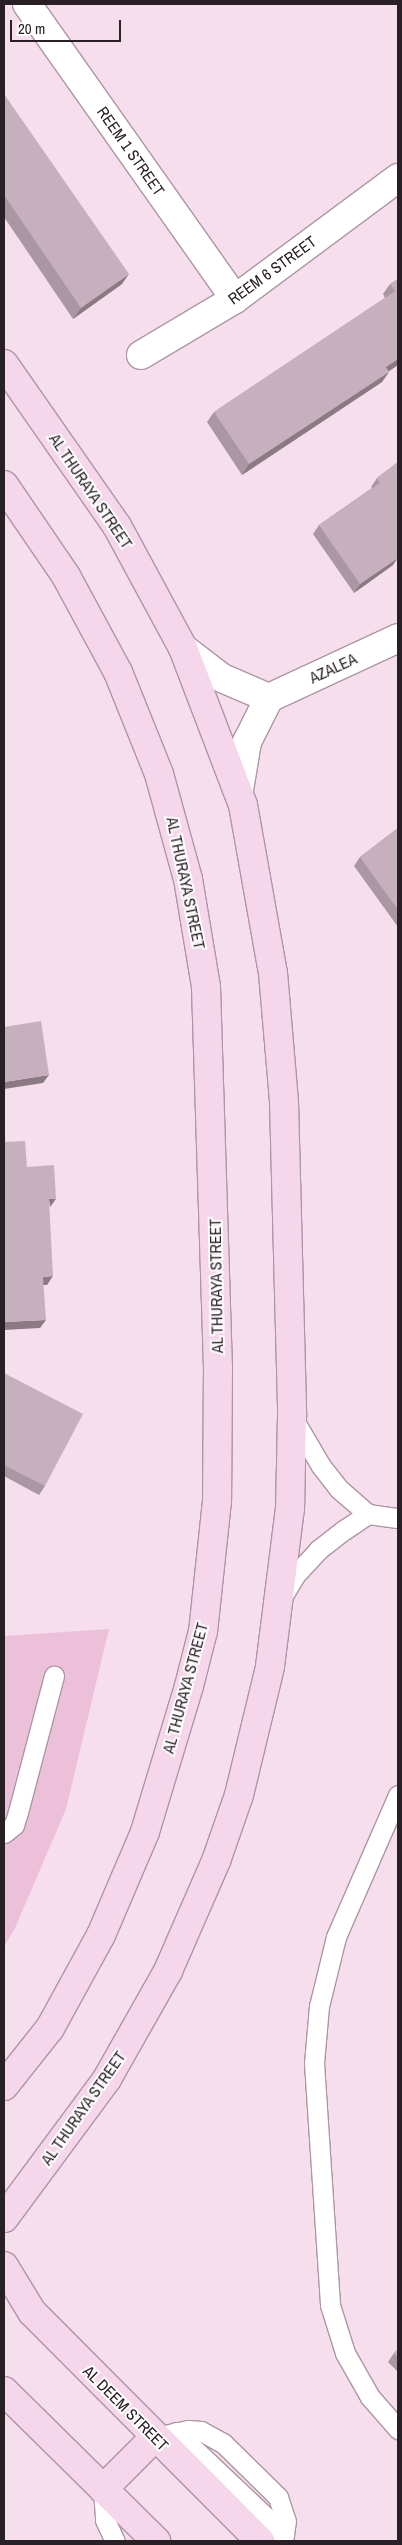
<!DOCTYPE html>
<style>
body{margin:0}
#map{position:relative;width:402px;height:2545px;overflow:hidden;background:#f7deec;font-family:"Archivo Narrow",sans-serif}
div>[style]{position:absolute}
.green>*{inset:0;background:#ecc0d9}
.roads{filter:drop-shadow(1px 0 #ad96a3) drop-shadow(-1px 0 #ad96a3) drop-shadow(0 1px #ad96a3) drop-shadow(0 -1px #ad96a3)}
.lane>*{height:19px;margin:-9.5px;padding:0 9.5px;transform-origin:9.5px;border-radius:9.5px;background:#fff}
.street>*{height:28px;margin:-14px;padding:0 14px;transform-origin:14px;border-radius:14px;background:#fff}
.secondary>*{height:28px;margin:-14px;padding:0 14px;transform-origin:14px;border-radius:14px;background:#f5d6ea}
.wall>*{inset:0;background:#ab96a3}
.shaded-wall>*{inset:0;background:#8b7a84}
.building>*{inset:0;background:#c7afbd}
span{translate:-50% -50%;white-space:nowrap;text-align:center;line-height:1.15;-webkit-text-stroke:4px #fff;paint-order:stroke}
.street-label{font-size:16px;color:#292026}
.frame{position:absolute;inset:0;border:5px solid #292026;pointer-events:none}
.scale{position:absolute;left:10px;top:20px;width:111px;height:22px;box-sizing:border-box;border:2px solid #292026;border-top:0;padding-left:6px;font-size:15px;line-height:18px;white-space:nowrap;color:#292026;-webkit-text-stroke:4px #fff;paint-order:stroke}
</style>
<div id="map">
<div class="green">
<div style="clip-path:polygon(109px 1629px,66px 1809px,15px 1928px,4px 1947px,4px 1636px)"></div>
</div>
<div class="roads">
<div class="lane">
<div style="left:294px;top:1420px;width:53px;rotate:59.6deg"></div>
<div style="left:321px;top:1466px;width:29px;rotate:52deg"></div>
<div style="left:339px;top:1489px;width:38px;rotate:41deg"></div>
<div style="left:282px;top:1597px;width:27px;rotate:-59deg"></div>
<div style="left:296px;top:1574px;width:33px;rotate:-47deg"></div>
<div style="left:318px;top:1550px;width:33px;rotate:-38deg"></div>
<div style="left:344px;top:1530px;width:29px;rotate:-34deg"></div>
<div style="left:368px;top:1514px;width:30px;rotate:8deg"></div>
<div style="left:398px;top:1795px;width:155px;rotate:113.6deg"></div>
<div style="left:336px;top:1937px;width:71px;rotate:103.8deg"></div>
<div style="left:319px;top:2006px;width:57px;rotate:95deg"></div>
<div style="left:314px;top:2063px;width:243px;rotate:86.2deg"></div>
<div style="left:330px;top:2305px;width:50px;rotate:72.6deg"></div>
<div style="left:345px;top:2353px;width:51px;rotate:60.4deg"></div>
<div style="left:370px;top:2397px;width:43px;rotate:48.8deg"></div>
<div style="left:4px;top:1833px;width:13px;rotate:-39deg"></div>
<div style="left:14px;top:1825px;width:14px;rotate:-73deg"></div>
<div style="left:18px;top:1812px;width:141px;rotate:-75.2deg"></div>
<div style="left:176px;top:2432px;width:149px;rotate:43.4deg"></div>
<div style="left:155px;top:2437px;width:34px;rotate:-12deg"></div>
<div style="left:188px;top:2430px;width:13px;rotate:4deg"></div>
<div style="left:201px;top:2431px;width:25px;rotate:29deg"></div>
<div style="left:223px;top:2443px;width:77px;rotate:44.5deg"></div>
<div style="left:278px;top:2497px;width:25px;rotate:72deg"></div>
<div style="left:286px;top:2521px;width:20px;rotate:99deg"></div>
<div style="left:103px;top:2489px;width:31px;rotate:86deg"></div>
<div style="left:105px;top:2520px;width:23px;rotate:65deg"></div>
</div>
<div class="street">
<div style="left:27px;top:4px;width:361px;rotate:54.8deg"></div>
<div style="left:141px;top:355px;width:109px;rotate:-30.8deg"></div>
<div style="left:235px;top:299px;width:203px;rotate:-36.6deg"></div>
<div style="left:183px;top:648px;width:49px;rotate:37.6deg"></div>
<div style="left:222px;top:678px;width:51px;rotate:23.1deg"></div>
<div style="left:239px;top:790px;width:49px;rotate:-80.5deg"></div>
<div style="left:247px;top:742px;width:49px;rotate:-63.4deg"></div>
<div style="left:269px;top:698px;width:142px;rotate:-24.9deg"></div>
</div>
<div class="secondary">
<div style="left:4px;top:364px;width:198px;rotate:55.1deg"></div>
<div style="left:117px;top:526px;width:139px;rotate:61.6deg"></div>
<div style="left:183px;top:648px;width:168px;rotate:69.1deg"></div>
<div style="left:243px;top:805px;width:171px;rotate:79.9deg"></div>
<div style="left:273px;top:973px;width:129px;rotate:85.1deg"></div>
<div style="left:284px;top:1102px;width:314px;rotate:88.5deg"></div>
<div style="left:292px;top:1416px;width:92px;rotate:91.2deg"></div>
<div style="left:290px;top:1508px;width:160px;rotate:97.2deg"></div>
<div style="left:270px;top:1667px;width:132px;rotate:103.6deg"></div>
<div style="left:239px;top:1795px;width:70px;rotate:109.2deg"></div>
<div style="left:216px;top:1861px;width:120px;rotate:113.6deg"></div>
<div style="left:168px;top:1971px;width:124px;rotate:119.5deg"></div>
<div style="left:107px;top:2079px;width:173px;rotate:126.5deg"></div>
<div style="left:4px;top:485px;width:110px;rotate:55.7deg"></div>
<div style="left:66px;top:576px;width:109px;rotate:61.6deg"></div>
<div style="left:118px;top:672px;width:110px;rotate:68.1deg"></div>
<div style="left:159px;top:774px;width:109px;rotate:74.6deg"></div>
<div style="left:188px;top:879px;width:109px;rotate:80.5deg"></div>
<div style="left:206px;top:987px;width:380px;rotate:88.2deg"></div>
<div style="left:218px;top:1367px;width:134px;rotate:90.4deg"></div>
<div style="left:217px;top:1501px;width:131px;rotate:96.1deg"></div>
<div style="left:203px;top:1631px;width:57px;rotate:104.3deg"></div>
<div style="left:189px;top:1686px;width:152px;rotate:106.8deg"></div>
<div style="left:145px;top:1832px;width:112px;rotate:113.1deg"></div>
<div style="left:101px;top:1935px;width:106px;rotate:118.7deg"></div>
<div style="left:50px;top:2028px;width:74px;rotate:128.4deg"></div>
<div style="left:4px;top:2266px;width:54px;rotate:58.7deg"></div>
<div style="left:32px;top:2312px;width:323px;rotate:45.1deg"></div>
<div style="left:4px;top:2391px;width:214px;rotate:44.6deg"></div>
<div style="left:103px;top:2489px;width:74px;rotate:-45deg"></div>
</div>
</div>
<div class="wall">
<div style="clip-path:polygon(4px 94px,122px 284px,73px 319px,4px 217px)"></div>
<div style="clip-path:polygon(398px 279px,398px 365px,389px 371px,382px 382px,242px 475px,207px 422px,214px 412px,385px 298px,383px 294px,390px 284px)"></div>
<div style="clip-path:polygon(398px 462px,393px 565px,354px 593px,313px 534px,319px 525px,372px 488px,371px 487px,377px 478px)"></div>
<div style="clip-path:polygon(398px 828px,398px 927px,354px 866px,360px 857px)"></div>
<div style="clip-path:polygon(4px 1373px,45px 1486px,39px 1495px,4px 1476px)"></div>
<div style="clip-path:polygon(398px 2349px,398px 2372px,388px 2362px,394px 2353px)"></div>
</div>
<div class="shaded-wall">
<div style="clip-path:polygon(129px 274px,122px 284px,73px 319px,81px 308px)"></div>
<div style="clip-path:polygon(398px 359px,398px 365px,379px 378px,386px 367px)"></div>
<div style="clip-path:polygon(389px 372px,382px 382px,242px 475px,249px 464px)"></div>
<div style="clip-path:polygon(398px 558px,393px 565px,354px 593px,360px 584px)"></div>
<div style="clip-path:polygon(49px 1075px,43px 1083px,4px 1089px,4px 1082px)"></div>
<div style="clip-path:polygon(49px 1199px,56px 1199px,50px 1207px)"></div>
<div style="clip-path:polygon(53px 1276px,47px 1285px,37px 1285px,43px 1277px)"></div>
<div style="clip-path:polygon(46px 1320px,40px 1328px,4px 1330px,4px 1322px)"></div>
</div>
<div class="building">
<div style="clip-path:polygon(4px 94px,129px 274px,81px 308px,4px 195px)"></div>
<div style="clip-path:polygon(398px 279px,398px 359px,386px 367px,389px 372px,249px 464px,214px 412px,395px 291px,390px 284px)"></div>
<div style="clip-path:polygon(398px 462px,398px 551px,397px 553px,398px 555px,398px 558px,360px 584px,319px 525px,380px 483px,377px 478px)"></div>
<div style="clip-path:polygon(398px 828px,398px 910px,360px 857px)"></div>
<div style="clip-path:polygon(41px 1021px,49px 1075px,4px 1082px,4px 1027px)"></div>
<div style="clip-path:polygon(25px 1141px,27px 1167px,54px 1165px,56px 1199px,49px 1199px,53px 1276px,43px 1277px,46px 1320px,4px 1322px,4px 1142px)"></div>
<div style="clip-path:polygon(4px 1373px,83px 1414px,45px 1486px,4px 1465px)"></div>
<div style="clip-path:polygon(398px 2349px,398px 2358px,394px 2353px)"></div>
</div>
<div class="street-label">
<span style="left:131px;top:151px;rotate:55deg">REEM 1 STREET</span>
<span style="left:272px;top:270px;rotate:-36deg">REEM 6 STREET</span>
<span style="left:91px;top:491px;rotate:56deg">AL THURAYA STREET</span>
<span style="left:333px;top:668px;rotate:-25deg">AZALEA</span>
<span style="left:186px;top:883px;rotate:78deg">AL THURAYA STREET</span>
<span style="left:216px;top:1286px;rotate:-91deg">AL THURAYA STREET</span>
<span style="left:185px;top:1688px;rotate:-75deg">AL THURAYA STREET</span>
<span style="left:83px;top:2108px;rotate:-55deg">AL THURAYA STREET</span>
<span style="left:126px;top:2408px;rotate:45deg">AL DEEM STREET</span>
</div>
<div class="frame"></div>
<div class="scale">20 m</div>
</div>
